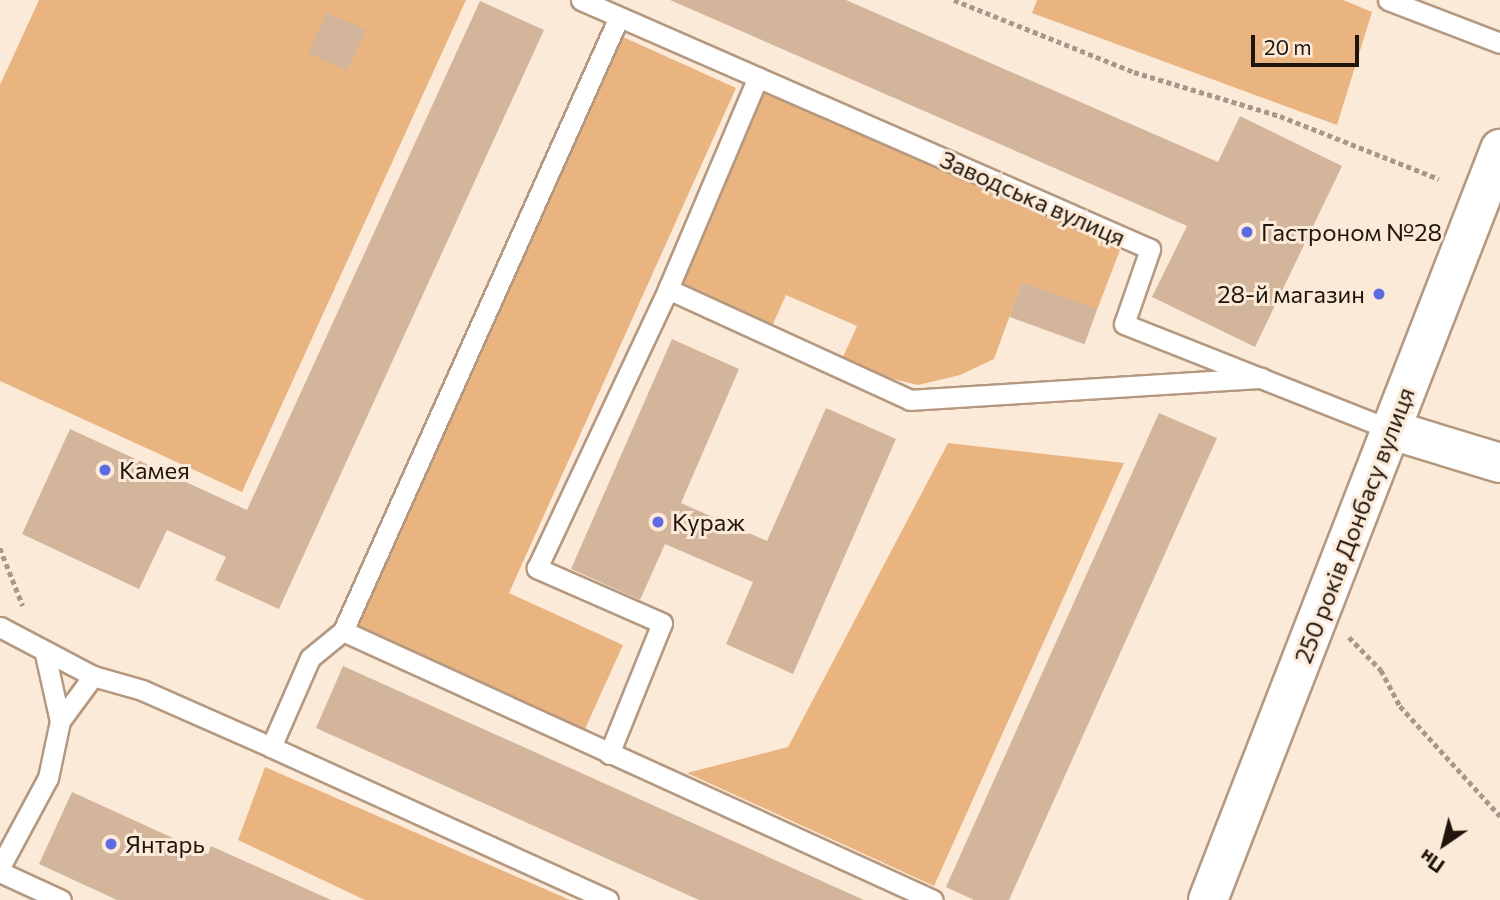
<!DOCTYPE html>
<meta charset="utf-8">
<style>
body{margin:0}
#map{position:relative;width:1500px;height:900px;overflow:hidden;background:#fcead9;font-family:Commissioner,sans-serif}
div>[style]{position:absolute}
.green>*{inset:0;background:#eab481}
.building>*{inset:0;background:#d2b59b;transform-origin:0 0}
.path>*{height:4.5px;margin-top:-2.25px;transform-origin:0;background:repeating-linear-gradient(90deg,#a7988a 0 5px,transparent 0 8.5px)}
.roads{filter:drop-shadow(2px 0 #b4987f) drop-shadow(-2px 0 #b4987f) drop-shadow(0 2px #b4987f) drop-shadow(0 -2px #b4987f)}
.lane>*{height:19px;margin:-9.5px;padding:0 9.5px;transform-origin:9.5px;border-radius:9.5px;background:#fff}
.street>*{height:38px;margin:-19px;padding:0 19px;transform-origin:19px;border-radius:19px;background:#fff}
.secondary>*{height:38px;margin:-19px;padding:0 19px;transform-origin:19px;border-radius:19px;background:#fff}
.dots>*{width:19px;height:19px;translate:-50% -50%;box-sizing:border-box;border:4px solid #fcead9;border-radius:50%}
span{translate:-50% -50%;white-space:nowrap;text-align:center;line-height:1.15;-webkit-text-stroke:6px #fcead9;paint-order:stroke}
.street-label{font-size:24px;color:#20150c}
.poi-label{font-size:24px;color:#20150c}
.left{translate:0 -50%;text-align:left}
.right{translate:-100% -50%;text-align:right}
.north{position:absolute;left:1409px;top:809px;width:70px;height:70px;-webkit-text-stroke:5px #fcead9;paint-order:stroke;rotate:215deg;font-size:19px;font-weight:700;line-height:28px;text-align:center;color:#20150c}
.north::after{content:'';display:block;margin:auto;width:24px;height:32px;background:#20150c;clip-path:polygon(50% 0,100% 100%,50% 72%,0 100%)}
.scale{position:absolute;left:1251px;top:35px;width:108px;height:32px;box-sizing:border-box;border:4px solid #20150c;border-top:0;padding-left:9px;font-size:21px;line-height:24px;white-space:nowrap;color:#20150c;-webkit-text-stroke:5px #fcead9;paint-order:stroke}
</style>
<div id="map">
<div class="green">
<div style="clip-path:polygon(39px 0,466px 0,242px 492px,0 381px,0 85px)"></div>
<div style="clip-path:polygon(1037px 0,1343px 0,1372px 12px,1337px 125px,1032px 13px)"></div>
<div style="clip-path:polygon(623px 37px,736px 88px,509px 593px,623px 645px,585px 729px,357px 627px)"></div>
<div style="clip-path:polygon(758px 77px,1125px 237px,1097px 310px,1022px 282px,994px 359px,960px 375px,918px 385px,839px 366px,857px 326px,786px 295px,768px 335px,668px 289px)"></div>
<div style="clip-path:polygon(948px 443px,1124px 463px,934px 886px,687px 773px,788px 747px)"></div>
<div style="clip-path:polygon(265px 767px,570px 900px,365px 900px,238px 840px)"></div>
</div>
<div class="building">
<div style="clip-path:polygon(670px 0,846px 0,1218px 162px,1240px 116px,1342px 166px,1255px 347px,1152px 297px,1187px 226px)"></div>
<div style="clip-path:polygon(480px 1px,544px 30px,279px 609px,215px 580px,226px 557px,167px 530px,139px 589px,22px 534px,70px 429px,247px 510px)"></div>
<div style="left:327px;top:12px;width:43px;height:45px;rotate:25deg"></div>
<div style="left:1022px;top:282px;width:80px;height:37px;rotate:20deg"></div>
<div style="clip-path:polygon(672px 339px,739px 369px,681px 503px,767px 541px,826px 408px,896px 439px,793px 674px,726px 644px,753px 582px,665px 544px,640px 600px,571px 569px)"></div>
<div style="clip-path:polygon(1159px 413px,1217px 438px,1009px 900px,974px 900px,946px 887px)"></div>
<div style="clip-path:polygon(343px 666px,864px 900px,699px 900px,316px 728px)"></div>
<div style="clip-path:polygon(72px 792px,208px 854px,211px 846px,331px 900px,117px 900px,39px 864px)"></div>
</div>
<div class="path">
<div style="left:954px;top:0;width:194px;rotate:21.8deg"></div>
<div style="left:1134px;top:72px;width:152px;rotate:16.8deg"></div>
<div style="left:1280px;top:116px;width:171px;rotate:21.6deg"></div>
<div style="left:0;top:548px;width:62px;rotate:68.4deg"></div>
<div style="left:1349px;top:637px;width:46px;rotate:45.9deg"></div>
<div style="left:1381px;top:670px;width:41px;rotate:62.2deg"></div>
<div style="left:1400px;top:706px;width:149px;rotate:47.7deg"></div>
</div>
<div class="roads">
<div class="lane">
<div style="left:581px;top:0;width:621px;rotate:23.63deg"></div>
<div style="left:1150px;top:249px;width:79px;rotate:109.1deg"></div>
<div style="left:1124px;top:324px;width:288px;rotate:21.6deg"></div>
<div style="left:1388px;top:0;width:120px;rotate:21deg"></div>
<div style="left:668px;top:289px;width:230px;rotate:-67deg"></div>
<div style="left:0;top:627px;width:105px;rotate:27.8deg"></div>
<div style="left:343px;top:631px;width:648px;rotate:24.51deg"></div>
<div style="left:45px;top:654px;width:69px;rotate:77.4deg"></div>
<div style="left:271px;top:747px;width:370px;rotate:24.4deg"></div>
<div style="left:609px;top:754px;width:141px;rotate:-68deg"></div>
<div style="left:662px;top:623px;width:137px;rotate:-156.3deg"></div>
<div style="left:537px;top:568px;width:308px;rotate:-64.8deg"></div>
<div style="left:668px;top:289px;width:266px;rotate:24.6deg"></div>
<div style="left:910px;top:400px;width:352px;rotate:-3.6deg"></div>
<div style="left:0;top:867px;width:101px;rotate:-61.7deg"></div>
<div style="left:48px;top:778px;width:58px;rotate:-78.1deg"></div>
<div style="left:60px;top:721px;width:56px;rotate:-53.7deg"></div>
<div style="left:93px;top:676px;width:51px;rotate:15.9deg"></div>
<div style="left:142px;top:690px;width:141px;rotate:23.8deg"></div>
<div style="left:271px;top:747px;width:97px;rotate:-66.3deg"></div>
<div style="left:310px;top:658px;width:43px;rotate:-39.3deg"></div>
<div style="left:343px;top:631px;width:673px;rotate:-65.8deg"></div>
<div style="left:0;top:872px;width:67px;rotate:24.7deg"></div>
</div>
<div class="street">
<div style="left:1392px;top:430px;width:113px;rotate:17deg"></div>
</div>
<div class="secondary">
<div style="left:1208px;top:900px;width:806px;rotate:-68.75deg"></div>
</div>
</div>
<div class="dots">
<div style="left:1247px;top:232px;background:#5c6be2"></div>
<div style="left:1379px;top:294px;background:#5c6be2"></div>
<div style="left:105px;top:470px;background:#5c6be2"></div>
<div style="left:658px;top:522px;background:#5c6be2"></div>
<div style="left:111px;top:844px;background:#5c6be2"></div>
</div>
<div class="street-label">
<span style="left:1033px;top:198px;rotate:24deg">Заводська вулиця</span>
<span style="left:1354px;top:525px;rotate:-69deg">250 років Донбасу вулиця</span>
</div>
<div class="poi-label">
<span class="left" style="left:1261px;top:232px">Гастроном №28</span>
<span class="right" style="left:1365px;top:294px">28-й магазин</span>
<span class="left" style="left:119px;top:470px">Камея</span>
<span class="left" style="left:672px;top:522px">Кураж</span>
<span class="left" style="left:125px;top:844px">Янтарь</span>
</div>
<div class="north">Пн</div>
<div class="scale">20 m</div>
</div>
